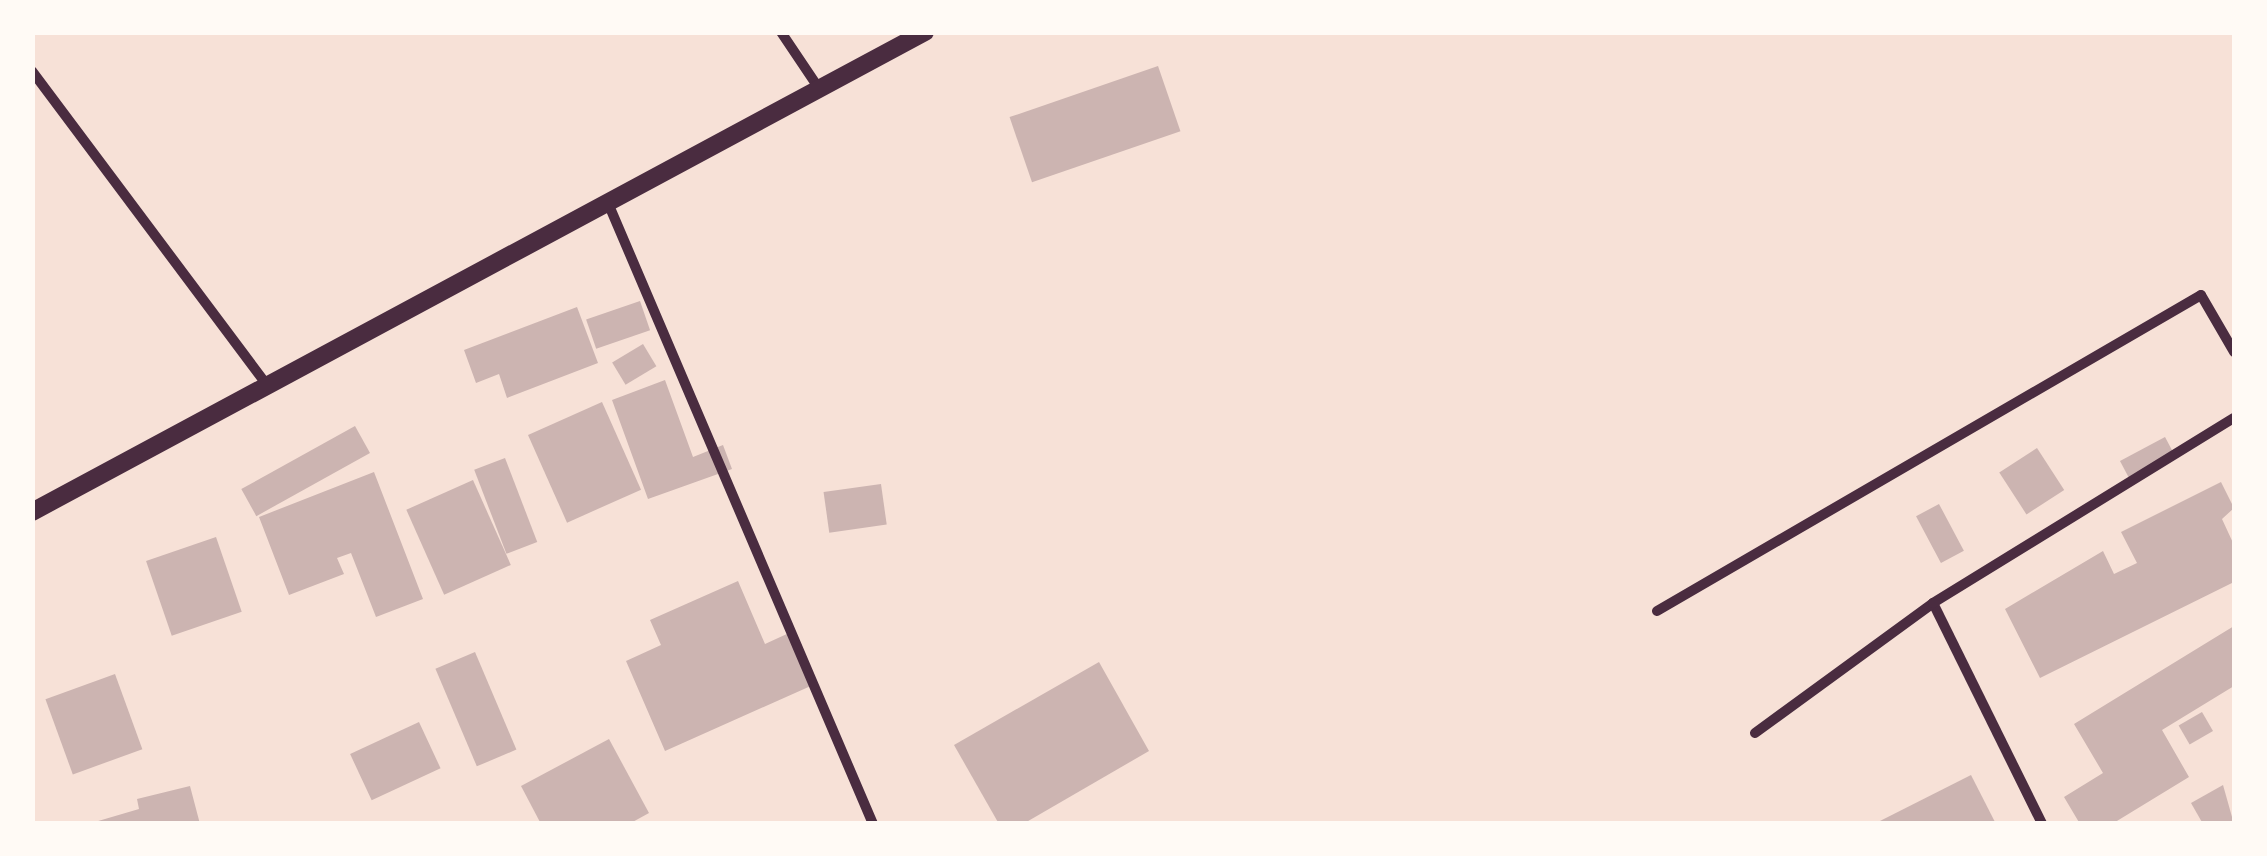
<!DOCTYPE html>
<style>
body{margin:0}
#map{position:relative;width:2267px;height:856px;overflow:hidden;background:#f7e1d7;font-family:"Golos Text",sans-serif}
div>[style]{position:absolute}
.building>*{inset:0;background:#ccb4b1;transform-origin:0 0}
.minor>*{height:10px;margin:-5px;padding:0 5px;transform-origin:5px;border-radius:5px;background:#4a2c40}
.tertiary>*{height:18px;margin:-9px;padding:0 9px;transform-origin:9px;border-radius:9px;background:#4a2c40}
span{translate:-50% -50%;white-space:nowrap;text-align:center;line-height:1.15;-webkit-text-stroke:8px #fffaf5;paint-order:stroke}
.frame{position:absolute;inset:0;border:35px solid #fffaf5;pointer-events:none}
</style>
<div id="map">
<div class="building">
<div style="left:1158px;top:66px;width:69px;height:157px;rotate:71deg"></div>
<div style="left:640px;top:301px;width:31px;height:57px;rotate:71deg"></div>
<div style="clip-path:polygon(577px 307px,598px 363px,507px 398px,499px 374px,476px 383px,464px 350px)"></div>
<div style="left:643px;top:344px;width:26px;height:36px;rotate:59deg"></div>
<div style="clip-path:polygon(665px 380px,693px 457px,723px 445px,732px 469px,648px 499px,612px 400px)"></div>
<div style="left:602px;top:402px;width:96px;height:81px;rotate:66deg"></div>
<div style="left:355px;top:426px;width:31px;height:130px;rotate:61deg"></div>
<div style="left:2165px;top:437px;width:21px;height:51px;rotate:62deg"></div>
<div style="left:2037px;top:448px;width:50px;height:45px;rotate:57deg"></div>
<div style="left:505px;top:458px;width:90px;height:33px;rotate:69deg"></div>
<div style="clip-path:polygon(374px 472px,423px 599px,376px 617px,351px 553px,337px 558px,344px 574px,289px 595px,259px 517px)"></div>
<div style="left:473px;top:480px;width:93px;height:73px;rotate:66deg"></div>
<div style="clip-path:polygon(2221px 482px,2234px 508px,2222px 519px,2234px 545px,2234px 582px,2040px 678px,2005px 609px,2103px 551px,2114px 574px,2137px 563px,2121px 532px)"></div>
<div style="left:881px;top:484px;width:41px;height:58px;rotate:82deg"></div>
<div style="left:1939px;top:504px;width:53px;height:26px;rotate:62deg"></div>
<div style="left:216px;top:537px;width:79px;height:74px;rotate:71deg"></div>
<div style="clip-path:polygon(738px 581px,765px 644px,789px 633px,813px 685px,665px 751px,626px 661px,661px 645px,650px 620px)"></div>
<div style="clip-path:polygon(2234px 626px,2234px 686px,2162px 730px,2189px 777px,2112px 824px,2080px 824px,2064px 797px,2103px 773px,2074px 724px)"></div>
<div style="left:475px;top:652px;width:106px;height:43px;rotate:67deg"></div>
<div style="clip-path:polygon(1099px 662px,1149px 751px,1023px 824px,999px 824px,954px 745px)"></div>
<div style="left:115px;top:674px;width:80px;height:74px;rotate:70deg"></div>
<div style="left:2202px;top:712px;width:22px;height:27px;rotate:60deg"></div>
<div style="left:419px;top:722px;width:51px;height:76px;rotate:65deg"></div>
<div style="clip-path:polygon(609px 739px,649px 813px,629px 824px,541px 824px,521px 786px)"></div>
<div style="clip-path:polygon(1971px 775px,1996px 824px,1874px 824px)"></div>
<div style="clip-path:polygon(2223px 785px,2234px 824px,2203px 824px,2191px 803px)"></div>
<div style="clip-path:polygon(190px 786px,200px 824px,88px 824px,139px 809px,137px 799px)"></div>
</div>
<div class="minor">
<div style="left:781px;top:32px;width:66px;rotate:56.1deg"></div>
<div style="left:32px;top:71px;width:394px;rotate:53.2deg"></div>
<div style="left:608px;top:203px;width:675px;rotate:66.89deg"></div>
<div style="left:1933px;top:603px;width:246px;rotate:63.7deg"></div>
<div style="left:1657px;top:611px;width:629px;rotate:-30.15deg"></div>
<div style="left:2201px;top:295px;width:66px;rotate:59.9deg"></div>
<div style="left:1755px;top:733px;width:220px;rotate:-36.1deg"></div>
<div style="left:1933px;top:603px;width:353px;rotate:-31.6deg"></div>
</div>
<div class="tertiary">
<div style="left:32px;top:512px;width:1014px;rotate:-28.26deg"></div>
</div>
<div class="frame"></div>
</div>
